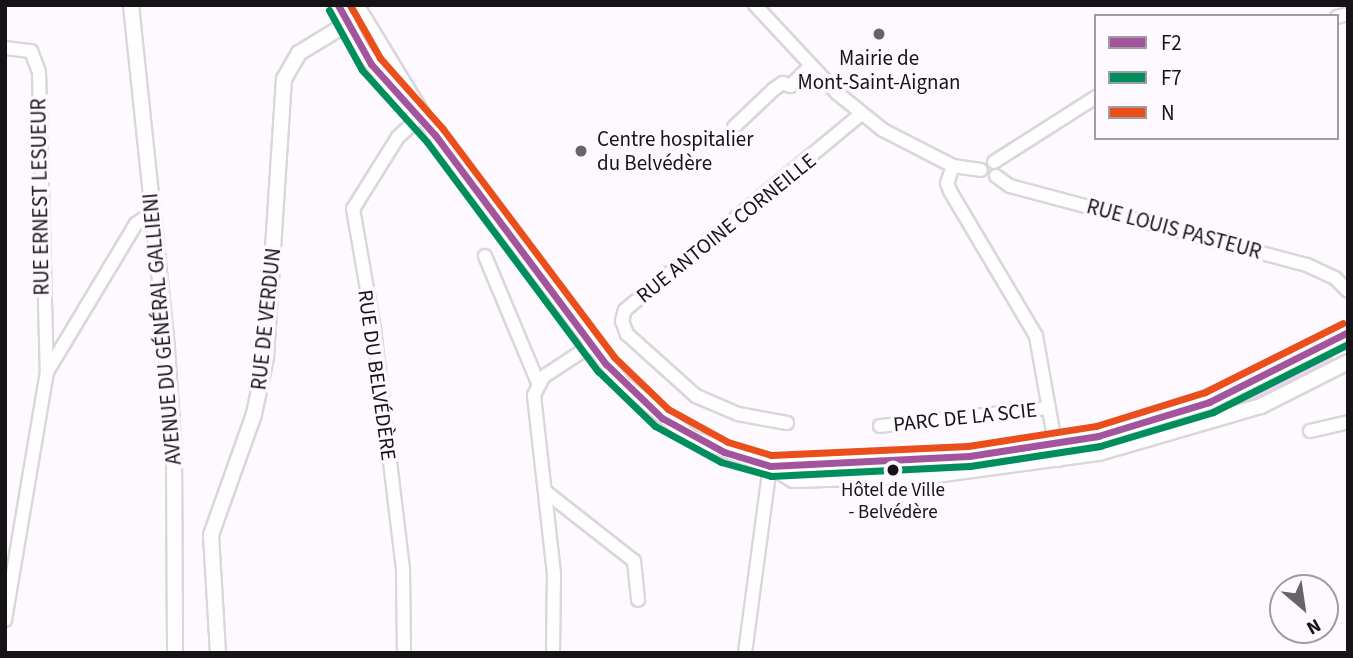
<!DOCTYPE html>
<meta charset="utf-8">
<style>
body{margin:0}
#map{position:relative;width:1353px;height:658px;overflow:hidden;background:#fdf9fe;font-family:"Source Sans 3",sans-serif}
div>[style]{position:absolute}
.green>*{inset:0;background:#f5d2f9}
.roads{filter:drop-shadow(2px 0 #dad7da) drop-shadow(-2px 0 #dad7da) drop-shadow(0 2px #dad7da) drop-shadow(0 -2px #dad7da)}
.minor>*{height:12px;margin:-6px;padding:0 6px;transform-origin:6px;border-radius:6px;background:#fffeff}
.tertiary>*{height:14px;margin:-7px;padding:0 7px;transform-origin:7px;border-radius:7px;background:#fffeff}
.bus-1>*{height:7px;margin:-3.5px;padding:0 3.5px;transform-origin:3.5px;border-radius:3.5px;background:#a2559d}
.bus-2>*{height:7px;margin:-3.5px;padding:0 3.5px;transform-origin:3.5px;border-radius:3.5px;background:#008f5c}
.bus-3>*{height:7px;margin:-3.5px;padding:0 3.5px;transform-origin:3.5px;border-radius:3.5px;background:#e94e1b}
.dots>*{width:19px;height:19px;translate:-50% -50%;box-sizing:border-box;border:4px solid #fef8ff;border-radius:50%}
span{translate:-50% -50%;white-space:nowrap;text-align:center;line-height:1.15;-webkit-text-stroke:7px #fef8ff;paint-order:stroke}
.bus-label{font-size:19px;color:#161316}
.poi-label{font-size:21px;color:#161316}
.left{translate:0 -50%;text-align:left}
.street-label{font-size:21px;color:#161316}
.frame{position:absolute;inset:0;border:7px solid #161316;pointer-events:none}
.legend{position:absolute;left:1094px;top:14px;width:245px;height:126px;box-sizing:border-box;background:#fef8ff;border:2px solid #a19ca2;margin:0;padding:9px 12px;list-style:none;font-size:21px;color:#161316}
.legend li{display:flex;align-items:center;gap:14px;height:35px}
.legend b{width:35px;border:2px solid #a19ca2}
.north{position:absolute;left:1269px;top:574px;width:70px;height:70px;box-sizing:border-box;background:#fef8ff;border:2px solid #a19ca2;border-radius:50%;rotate:151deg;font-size:19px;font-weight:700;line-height:28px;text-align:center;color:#161316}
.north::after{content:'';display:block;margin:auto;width:24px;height:32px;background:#676467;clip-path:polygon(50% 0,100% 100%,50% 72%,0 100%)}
</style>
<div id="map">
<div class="green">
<div style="clip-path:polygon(1330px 351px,1335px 362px,1284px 389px,1167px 430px,1075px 453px,1075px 448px,1139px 434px,1228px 403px)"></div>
</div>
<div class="roads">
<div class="minor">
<div style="left:755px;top:5px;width:120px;rotate:47deg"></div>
<div style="left:837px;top:93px;width:59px;rotate:38.8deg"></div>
<div style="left:883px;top:130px;width:79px;rotate:27.2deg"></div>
<div style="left:953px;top:166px;width:28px;rotate:8deg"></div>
<div style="left:1337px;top:17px;width:11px;rotate:-15deg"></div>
<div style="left:5px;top:48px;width:26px;rotate:7deg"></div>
<div style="left:31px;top:51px;width:22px;rotate:69deg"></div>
<div style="left:39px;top:72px;width:300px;rotate:88.5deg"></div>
<div style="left:734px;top:127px;width:55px;rotate:-43.5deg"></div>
<div style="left:774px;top:89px;width:11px;rotate:-34deg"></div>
<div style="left:783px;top:83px;width:8px;rotate:23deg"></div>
<div style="left:790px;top:86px;width:29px;rotate:-44deg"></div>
<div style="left:994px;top:162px;width:121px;rotate:-32.5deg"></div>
<div style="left:953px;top:166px;width:18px;rotate:109deg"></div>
<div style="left:947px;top:183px;width:9px;rotate:69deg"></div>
<div style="left:950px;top:191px;width:169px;rotate:59.3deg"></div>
<div style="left:1036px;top:336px;width:126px;rotate:79.9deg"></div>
<div style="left:996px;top:176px;width:17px;rotate:36deg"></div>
<div style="left:1010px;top:186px;width:307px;rotate:14.9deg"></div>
<div style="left:1307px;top:265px;width:31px;rotate:25deg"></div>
<div style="left:1335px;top:278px;width:18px;rotate:45deg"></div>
<div style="left:485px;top:256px;width:138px;rotate:67.3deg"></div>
<div style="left:787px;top:423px;width:50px;rotate:-169.6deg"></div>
<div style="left:738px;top:414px;width:46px;rotate:-156.8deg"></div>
<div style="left:696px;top:396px;width:93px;rotate:-138.1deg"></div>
<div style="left:627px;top:334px;width:14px;rotate:-111deg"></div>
<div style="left:622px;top:321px;width:11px;rotate:-75deg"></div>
<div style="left:625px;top:310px;width:307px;rotate:-39.7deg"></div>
<div style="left:880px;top:426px;width:170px;rotate:-6.1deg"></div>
<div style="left:1310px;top:431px;width:39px;rotate:-13deg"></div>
<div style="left:546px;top:492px;width:112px;rotate:38.1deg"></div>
<div style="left:634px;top:561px;width:39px;rotate:84deg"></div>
<div style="left:5px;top:620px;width:252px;rotate:-80.4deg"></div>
<div style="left:47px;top:372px;width:173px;rotate:-59deg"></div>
<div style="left:136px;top:224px;width:19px;rotate:-35deg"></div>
<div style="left:404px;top:653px;width:84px;rotate:-90.7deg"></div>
<div style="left:403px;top:569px;width:242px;rotate:-96.9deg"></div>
<div style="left:374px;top:329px;width:122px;rotate:-99.9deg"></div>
<div style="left:353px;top:209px;width:85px;rotate:-58deg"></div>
<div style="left:398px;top:137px;width:25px;rotate:-42deg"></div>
<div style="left:553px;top:653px;width:79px;rotate:-89.3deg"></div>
<div style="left:554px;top:574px;width:180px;rotate:-96.4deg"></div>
<div style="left:534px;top:395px;width:20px;rotate:-63deg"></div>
<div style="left:543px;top:377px;width:56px;rotate:-33.4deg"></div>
<div style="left:745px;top:653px;width:189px;rotate:-82.4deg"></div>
</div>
<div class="tertiary">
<div style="left:131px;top:5px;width:347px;rotate:84deg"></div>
<div style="left:167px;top:350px;width:102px;rotate:86.1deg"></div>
<div style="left:174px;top:452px;width:201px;rotate:89.7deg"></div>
<div style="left:338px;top:5px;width:51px;rotate:61.9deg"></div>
<div style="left:362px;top:50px;width:88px;rotate:52deg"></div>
<div style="left:356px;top:5px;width:152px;rotate:58.7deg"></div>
<div style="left:435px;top:135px;width:311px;rotate:53deg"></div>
<div style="left:622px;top:383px;width:89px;rotate:38.2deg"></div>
<div style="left:692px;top:438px;width:83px;rotate:19.7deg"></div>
<div style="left:770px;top:466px;width:27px;rotate:31deg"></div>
<div style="left:793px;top:480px;width:135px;rotate:-1.7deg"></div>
<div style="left:928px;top:476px;width:173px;rotate:-7.7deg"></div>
<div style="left:1099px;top:453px;width:169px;rotate:-16.2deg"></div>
<div style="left:1261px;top:406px;width:97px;rotate:-26.8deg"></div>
<div style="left:770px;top:466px;width:199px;rotate:-2.9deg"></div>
<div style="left:969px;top:456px;width:131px;rotate:-8.8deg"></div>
<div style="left:1098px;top:436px;width:116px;rotate:-17deg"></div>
<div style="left:1209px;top:402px;width:156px;rotate:-26.7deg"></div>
<div style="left:218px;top:653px;width:118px;rotate:-93.4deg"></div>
<div style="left:211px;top:535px;width:128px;rotate:-70.4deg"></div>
<div style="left:254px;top:414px;width:58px;rotate:-78.1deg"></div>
<div style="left:266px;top:357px;width:279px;rotate:-86.3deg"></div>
<div style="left:284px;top:79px;width:30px;rotate:-60deg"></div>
<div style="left:299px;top:53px;width:71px;rotate:-31.2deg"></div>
</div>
</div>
<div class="bus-1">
<div style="left:338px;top:5px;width:68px;rotate:60.8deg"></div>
<div style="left:371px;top:64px;width:96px;rotate:48deg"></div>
<div style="left:435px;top:135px;width:286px;rotate:53.3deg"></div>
<div style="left:606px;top:364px;width:78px;rotate:44deg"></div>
<div style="left:662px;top:418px;width:71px;rotate:28.7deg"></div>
<div style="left:724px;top:452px;width:48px;rotate:16.9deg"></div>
<div style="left:770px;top:466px;width:199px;rotate:-2.9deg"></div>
<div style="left:969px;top:456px;width:131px;rotate:-8.8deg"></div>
<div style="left:1098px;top:436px;width:116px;rotate:-17deg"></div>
<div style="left:1209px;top:402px;width:156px;rotate:-26.7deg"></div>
</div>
<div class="bus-2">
<div style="left:329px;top:10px;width:68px;rotate:61.2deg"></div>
<div style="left:362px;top:70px;width:97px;rotate:47.9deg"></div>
<div style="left:427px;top:142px;width:286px;rotate:53.3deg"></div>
<div style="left:598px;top:371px;width:79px;rotate:44deg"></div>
<div style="left:655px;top:426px;width:75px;rotate:28.6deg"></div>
<div style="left:721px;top:462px;width:52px;rotate:15.6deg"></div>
<div style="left:771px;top:476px;width:199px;rotate:-2.9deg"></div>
<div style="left:970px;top:466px;width:132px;rotate:-8.7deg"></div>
<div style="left:1100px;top:446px;width:118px;rotate:-16.7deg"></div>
<div style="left:1213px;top:412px;width:151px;rotate:-26.7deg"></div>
</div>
<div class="bus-3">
<div style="left:350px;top:5px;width:61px;rotate:60.5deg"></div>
<div style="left:380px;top:58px;width:95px;rotate:48.4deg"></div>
<div style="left:443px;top:129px;width:285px;rotate:53.1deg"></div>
<div style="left:614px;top:357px;width:75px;rotate:43.9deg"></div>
<div style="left:668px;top:409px;width:68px;rotate:28.8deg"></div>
<div style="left:728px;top:442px;width:45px;rotate:16.8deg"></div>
<div style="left:771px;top:455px;width:197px;rotate:-2.6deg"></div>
<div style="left:968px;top:446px;width:130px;rotate:-8.9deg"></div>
<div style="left:1096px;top:426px;width:114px;rotate:-17.3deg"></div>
<div style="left:1205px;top:392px;width:154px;rotate:-26.6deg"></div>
</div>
<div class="dots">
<div style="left:879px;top:34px;background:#676467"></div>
<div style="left:581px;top:151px;background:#676467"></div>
<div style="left:893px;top:470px;background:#161316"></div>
</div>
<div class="bus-label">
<span style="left:893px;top:502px">Hôtel de Ville<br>- Belvédère</span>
</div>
<div class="poi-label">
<span style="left:879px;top:70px">Mairie de<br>Mont-Saint-Aignan</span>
<span class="left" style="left:597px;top:151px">Centre hospitalier<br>du Belvédère</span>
</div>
<div class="street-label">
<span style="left:40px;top:197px;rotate:-91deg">RUE ERNEST LESUEUR</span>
<span style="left:726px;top:228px;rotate:-39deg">RUE ANTOINE CORNEILLE</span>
<span style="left:1174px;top:229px;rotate:15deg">RUE LOUIS PASTEUR</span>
<span style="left:266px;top:319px;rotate:-84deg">RUE DE VERDUN</span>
<span style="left:162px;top:329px;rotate:-95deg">AVENUE DU GÉNÉRAL GALLIENI</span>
<span style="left:377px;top:375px;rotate:82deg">RUE DU BELVÉDÈRE</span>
<span style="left:965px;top:417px;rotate:-6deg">PARC DE LA SCIE</span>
</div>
<div class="frame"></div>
<ul class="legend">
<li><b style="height:9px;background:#a2559d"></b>F2</li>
<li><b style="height:9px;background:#008f5c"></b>F7</li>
<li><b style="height:9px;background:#e94e1b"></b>N</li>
</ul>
<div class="north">N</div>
</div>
